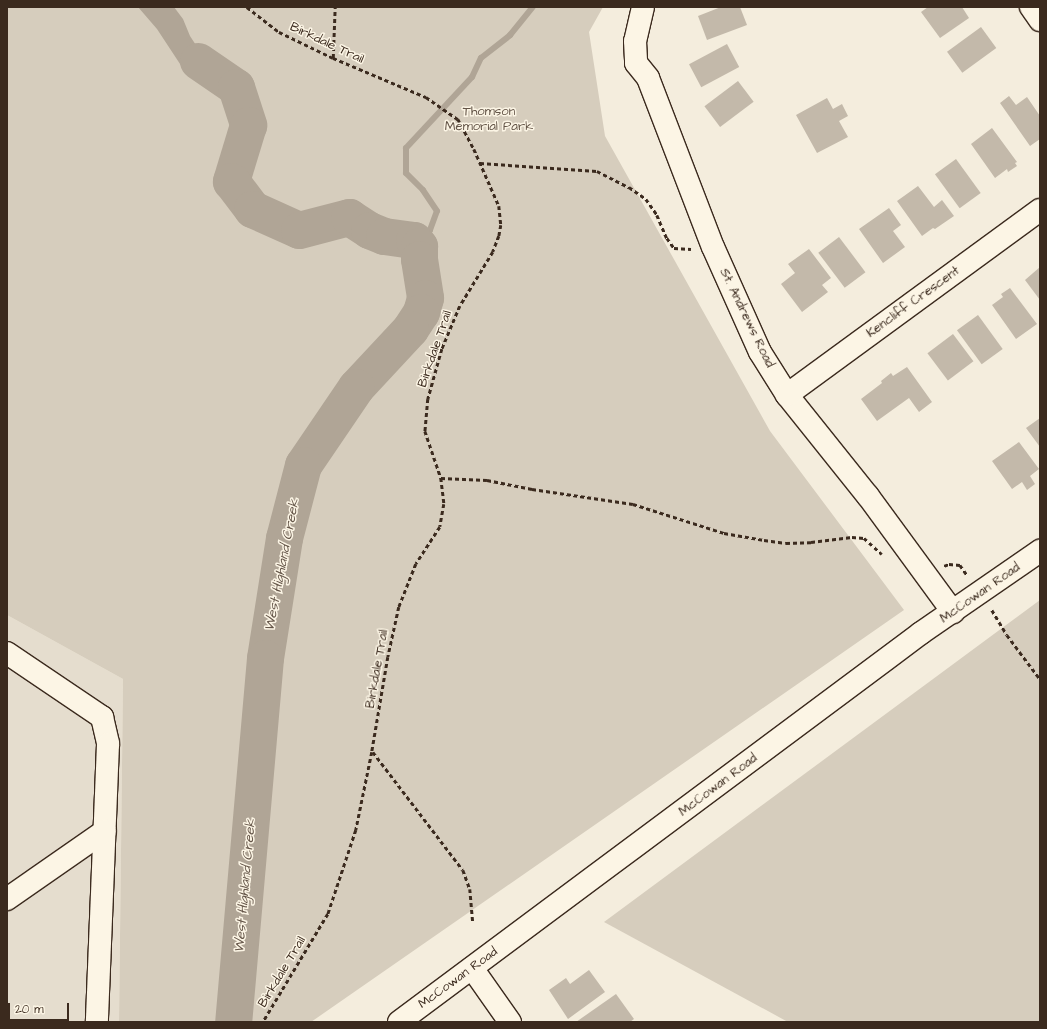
<!DOCTYPE html>
<style>
body{margin:0}
#map{position:relative;width:1047px;height:1029px;overflow:hidden;background:#f4eddd;font-family:"Architects Daughter",sans-serif}
div>[style]{position:absolute}
.built>*{inset:0;background:#e5ddce}
.green>*{inset:0;background:#d6cdbd}
.water>*{inset:0;background:#b0a596}
.stream>*{height:6px;margin:-3px;padding:0 3px;transform-origin:3px;border-radius:3px;background:#b0a596}
.river>*{height:37px;margin:-18.5px;padding:0 18.5px;transform-origin:18.5px;border-radius:18.5px;background:#b0a596}
.building>*{inset:0;background:#c3b9aa;transform-origin:0 0}
.path>*{height:2.5px;margin-top:-1.25px;transform-origin:0;background:repeating-linear-gradient(90deg,#3b2a1e 0 4px,transparent 0 7px)}
.roads{filter:drop-shadow(1px 0 #3b2a1e) drop-shadow(-1px 0 #3b2a1e) drop-shadow(0 1px #3b2a1e) drop-shadow(0 -1px #3b2a1e)}
.minor>*{height:22px;margin:-11px;padding:0 11px;transform-origin:11px;border-radius:11px;background:#fcf5e5}
.major>*{height:22px;margin:-11px;padding:0 11px;transform-origin:11px;border-radius:11px;background:#fcf5e5}
span{translate:-50% -50%;white-space:nowrap;text-align:center;line-height:1.15;-webkit-text-stroke:3px #fcf5e5;paint-order:stroke}
.street-label{font-size:13px;color:#3b2a1e}
.park-label{font-size:13px;color:#625346}
.water-label{font-size:14px;color:#645548;font-style:italic}
.frame{position:absolute;inset:0;border:8px solid #3b2a1e;pointer-events:none}
.scale{position:absolute;left:8px;top:1003px;width:61px;height:18px;box-sizing:border-box;border:2px solid #3b2a1e;border-top:0;padding-left:5px;font-size:12px;line-height:14px;white-space:nowrap;color:#3b2a1e;-webkit-text-stroke:3px #fcf5e5;paint-order:stroke}
</style>
<div id="map">
<div class="built">
<div style="clip-path:polygon(7px 615px,123px 679px,119px 1022px,7px 1022px)"></div>
</div>
<div class="green">
<div style="clip-path:polygon(7px 7px,603px 7px,589px 32px,605px 136px,770px 431px,904px 610px,311px 1022px,119px 1022px,123px 679px,7px 615px)"></div>
<div style="clip-path:polygon(1040px 600px,1040px 1022px,788px 1022px,604px 922px)"></div>
</div>
<div class="water">
<div style="clip-path:polygon(138px 7px,174px 7px,183px 19px,190px 36px,205px 59px,182px 67px,157px 29px)"></div>
</div>
<div class="stream">
<div style="left:419px;top:246px;width:19px;rotate:-55deg"></div>
<div style="left:430px;top:230px;width:20px;rotate:-70deg"></div>
<div style="left:437px;top:211px;width:25px;rotate:-124deg"></div>
<div style="left:423px;top:190px;width:24px;rotate:-135deg"></div>
<div style="left:406px;top:173px;width:25px;rotate:-90deg"></div>
<div style="left:406px;top:148px;width:97px;rotate:-47.1deg"></div>
<div style="left:472px;top:77px;width:21px;rotate:-65deg"></div>
<div style="left:481px;top:58px;width:37px;rotate:-38deg"></div>
<div style="left:510px;top:35px;width:36px;rotate:-51deg"></div>
</div>
<div class="river">
<div style="left:198px;top:61px;width:46px;rotate:34.4deg"></div>
<div style="left:236px;top:87px;width:40px;rotate:72deg"></div>
<div style="left:248px;top:125px;width:59px;rotate:106.9deg"></div>
<div style="left:231px;top:181px;width:35px;rotate:53deg"></div>
<div style="left:252px;top:209px;width:51px;rotate:24.1deg"></div>
<div style="left:299px;top:230px;width:52px;rotate:-14.6deg"></div>
<div style="left:349px;top:217px;width:24px;rotate:33deg"></div>
<div style="left:369px;top:230px;width:16px;rotate:22deg"></div>
<div style="left:384px;top:236px;width:30px;rotate:8deg"></div>
<div style="left:414px;top:240px;width:8px;rotate:50deg"></div>
<div style="left:419px;top:246px;width:13px;rotate:90deg"></div>
<div style="left:419px;top:259px;width:39px;rotate:81deg"></div>
<div style="left:425px;top:298px;width:15px;rotate:106deg"></div>
<div style="left:421px;top:312px;width:20px;rotate:123deg"></div>
<div style="left:410px;top:329px;width:79px;rotate:133deg"></div>
<div style="left:356px;top:387px;width:94px;rotate:124.2deg"></div>
<div style="left:303px;top:465px;width:75px;rotate:104.6deg"></div>
<div style="left:284px;top:538px;width:121px;rotate:99deg"></div>
<div style="left:265px;top:658px;width:365px;rotate:95deg"></div>
</div>
<div class="building">
<div style="clip-path:polygon(721px 7px,740px 7px,747px 25px,707px 40px,698px 16px)"></div>
<div style="clip-path:polygon(928px 7px,962px 7px,969px 18px,940px 38px,921px 12px)"></div>
<div style="left:981px;top:27px;width:26px;height:42px;rotate:54deg"></div>
<div style="left:727px;top:44px;width:26px;height:43px;rotate:62deg"></div>
<div style="left:738px;top:81px;width:26px;height:42px;rotate:53deg"></div>
<div style="clip-path:polygon(1009px 96px,1016px 105px,1027px 97px,1040px 116px,1040px 139px,1030px 146px,1000px 103px)"></div>
<div style="clip-path:polygon(827px 98px,833px 109px,842px 104px,848px 116px,839px 121px,848px 137px,817px 153px,796px 115px)"></div>
<div style="clip-path:polygon(992px 128px,1017px 162px,1015px 163px,1017px 166px,1008px 172px,1007px 169px,995px 178px,971px 144px)"></div>
<div style="left:956px;top:159px;width:42px;height:26px;rotate:54deg"></div>
<div style="clip-path:polygon(918px 186px,934px 207px,942px 200px,954px 216px,935px 229px,933px 228px,922px 236px,897px 201px)"></div>
<div style="clip-path:polygon(889px 208px,901px 225px,893px 231px,905px 247px,883px 263px,859px 229px)"></div>
<div style="left:839px;top:237px;width:44px;height:26px;rotate:53deg"></div>
<div style="clip-path:polygon(809px 249px,831px 278px,822px 285px,828px 292px,802px 312px,781px 284px,795px 273px,788px 264px)"></div>
<div style="clip-path:polygon(1040px 267px,1040px 300px,1025px 280px)"></div>
<div style="clip-path:polygon(1010px 288px,1037px 324px,1016px 339px,992px 305px,1003px 297px,1001px 294px)"></div>
<div style="left:978px;top:315px;width:42px;height:26px;rotate:54deg"></div>
<div style="left:953px;top:334px;width:34px;height:32px;rotate:53deg"></div>
<div style="clip-path:polygon(907px 367px,932px 402px,919px 412px,909px 398px,877px 421px,861px 399px,882px 383px,881px 381px,891px 373px,893px 376px)"></div>
<div style="clip-path:polygon(1040px 418px,1040px 447px,1026px 428px)"></div>
<div style="clip-path:polygon(1019px 442px,1039px 469px,1030px 476px,1035px 484px,1027px 490px,1022px 482px,1012px 489px,992px 461px)"></div>
<div style="clip-path:polygon(589px 970px,605px 992px,568px 1019px,549px 990px,566px 978px,570px 984px)"></div>
<div style="clip-path:polygon(616px 994px,634px 1019px,630px 1022px,576px 1022px)"></div>
</div>
<div class="path">
<div style="left:247px;top:7px;width:41px;rotate:38deg"></div>
<div style="left:279px;top:32px;width:60px;rotate:25.7deg"></div>
<div style="left:333px;top:58px;width:101px;rotate:22.8deg"></div>
<div style="left:426px;top:97px;width:39px;rotate:35deg"></div>
<div style="left:458px;top:119px;width:34px;rotate:62deg"></div>
<div style="left:474px;top:149px;width:62px;rotate:66.3deg"></div>
<div style="left:499px;top:206px;width:19px;rotate:84deg"></div>
<div style="left:501px;top:225px;width:11px;rotate:100deg"></div>
<div style="left:499px;top:236px;width:17px;rotate:111deg"></div>
<div style="left:493px;top:252px;width:63px;rotate:121.4deg"></div>
<div style="left:460px;top:306px;width:47px;rotate:112.7deg"></div>
<div style="left:442px;top:349px;width:52px;rotate:105.6deg"></div>
<div style="left:428px;top:399px;width:32px;rotate:95deg"></div>
<div style="left:425px;top:431px;width:50px;rotate:71.2deg"></div>
<div style="left:441px;top:478px;width:26px;rotate:83deg"></div>
<div style="left:444px;top:504px;width:23px;rotate:100deg"></div>
<div style="left:440px;top:527px;width:44px;rotate:123deg"></div>
<div style="left:416px;top:564px;width:46px;rotate:111.6deg"></div>
<div style="left:399px;top:607px;width:51px;rotate:102.4deg"></div>
<div style="left:388px;top:657px;width:96px;rotate:99.6deg"></div>
<div style="left:372px;top:752px;width:80px;rotate:101.6deg"></div>
<div style="left:356px;top:830px;width:89px;rotate:108.4deg"></div>
<div style="left:328px;top:914px;width:126px;rotate:121deg"></div>
<div style="left:333px;top:58px;width:51px;rotate:-87.8deg"></div>
<div style="left:480px;top:163px;width:117px;rotate:3.9deg"></div>
<div style="left:597px;top:171px;width:36px;rotate:27deg"></div>
<div style="left:629px;top:187px;width:21px;rotate:35deg"></div>
<div style="left:646px;top:199px;width:19px;rotate:55deg"></div>
<div style="left:657px;top:215px;width:25px;rotate:67deg"></div>
<div style="left:667px;top:238px;width:12px;rotate:55deg"></div>
<div style="left:674px;top:248px;width:17px;rotate:3deg"></div>
<div style="left:441px;top:478px;width:46px;rotate:2.5deg"></div>
<div style="left:487px;top:480px;width:46px;rotate:11.3deg"></div>
<div style="left:532px;top:489px;width:102px;rotate:8.4deg"></div>
<div style="left:633px;top:504px;width:96px;rotate:17.7deg"></div>
<div style="left:724px;top:533px;width:41px;rotate:9.9deg"></div>
<div style="left:764px;top:540px;width:22px;rotate:8deg"></div>
<div style="left:786px;top:543px;width:25px;rotate:-2deg"></div>
<div style="left:811px;top:542px;width:41px;rotate:-7deg"></div>
<div style="left:852px;top:537px;width:12px;rotate:5deg"></div>
<div style="left:864px;top:538px;width:24px;rotate:42deg"></div>
<div style="left:944px;top:566px;width:5px;rotate:-22deg"></div>
<div style="left:949px;top:564px;width:11px;rotate:5deg"></div>
<div style="left:960px;top:565px;width:12px;rotate:55deg"></div>
<div style="left:992px;top:610px;width:29px;rotate:59deg"></div>
<div style="left:1007px;top:635px;width:55px;rotate:53.1deg"></div>
<div style="left:373px;top:752px;width:148px;rotate:52.7deg"></div>
<div style="left:463px;top:870px;width:20px;rotate:70deg"></div>
<div style="left:470px;top:889px;width:34px;rotate:85deg"></div>
</div>
<div class="roads">
<div class="minor">
<div style="left:643px;top:7px;width:35px;rotate:103deg"></div>
<div style="left:635px;top:41px;width:22px;rotate:87deg"></div>
<div style="left:636px;top:63px;width:19px;rotate:51deg"></div>
<div style="left:648px;top:78px;width:181px;rotate:69deg"></div>
<div style="left:713px;top:247px;width:115px;rotate:65.9deg"></div>
<div style="left:760px;top:352px;width:51px;rotate:57.9deg"></div>
<div style="left:787px;top:395px;width:129px;rotate:51.3deg"></div>
<div style="left:868px;top:496px;width:144px;rotate:53.8deg"></div>
<div style="left:1031px;top:7px;width:16px;rotate:55deg"></div>
<div style="left:787px;top:395px;width:313px;rotate:-36.2deg"></div>
<div style="left:7px;top:653px;width:115px;rotate:34deg"></div>
<div style="left:102px;top:717px;width:28px;rotate:77deg"></div>
<div style="left:108px;top:744px;width:278px;rotate:92.3deg"></div>
<div style="left:7px;top:899px;width:119px;rotate:-34.8deg"></div>
<div style="left:472px;top:968px;width:66px;rotate:54.9deg"></div>
</div>
<div class="major">
<div style="left:399px;top:1022px;width:651px;rotate:-36.69deg"></div>
<div style="left:921px;top:633px;width:145px;rotate:-34.6deg"></div>
</div>
</div>
<div class="street-label">
<span style="left:327px;top:43px;rotate:25deg">Birkdale Trail</span>
<span style="left:913px;top:302px;rotate:-36deg">Kencliff Crescent</span>
<span style="left:747px;top:318px;rotate:64deg">St. Andrews Road</span>
<span style="left:435px;top:349px;rotate:-71deg">Birkdale Trail</span>
<span style="left:980px;top:593px;rotate:-35deg">McCowan Road</span>
<span style="left:377px;top:669px;rotate:-80deg">Birkdale Trail</span>
<span style="left:718px;top:785px;rotate:-37deg">McCowan Road</span>
<span style="left:282px;top:972px;rotate:-59deg">Birkdale Trail</span>
<span style="left:458px;top:978px;rotate:-36deg">McCowan Road</span>
</div>
<div class="park-label">
<span style="left:489px;top:119px">Thomson<br>Memorial Park</span>
</div>
<div class="water-label">
<span style="left:282px;top:565px;rotate:-79deg">West Highland Creek</span>
<span style="left:245px;top:886px;rotate:-85deg">West Highland Creek</span>
</div>
<div class="frame"></div>
<div class="scale">20 m</div>
</div>
